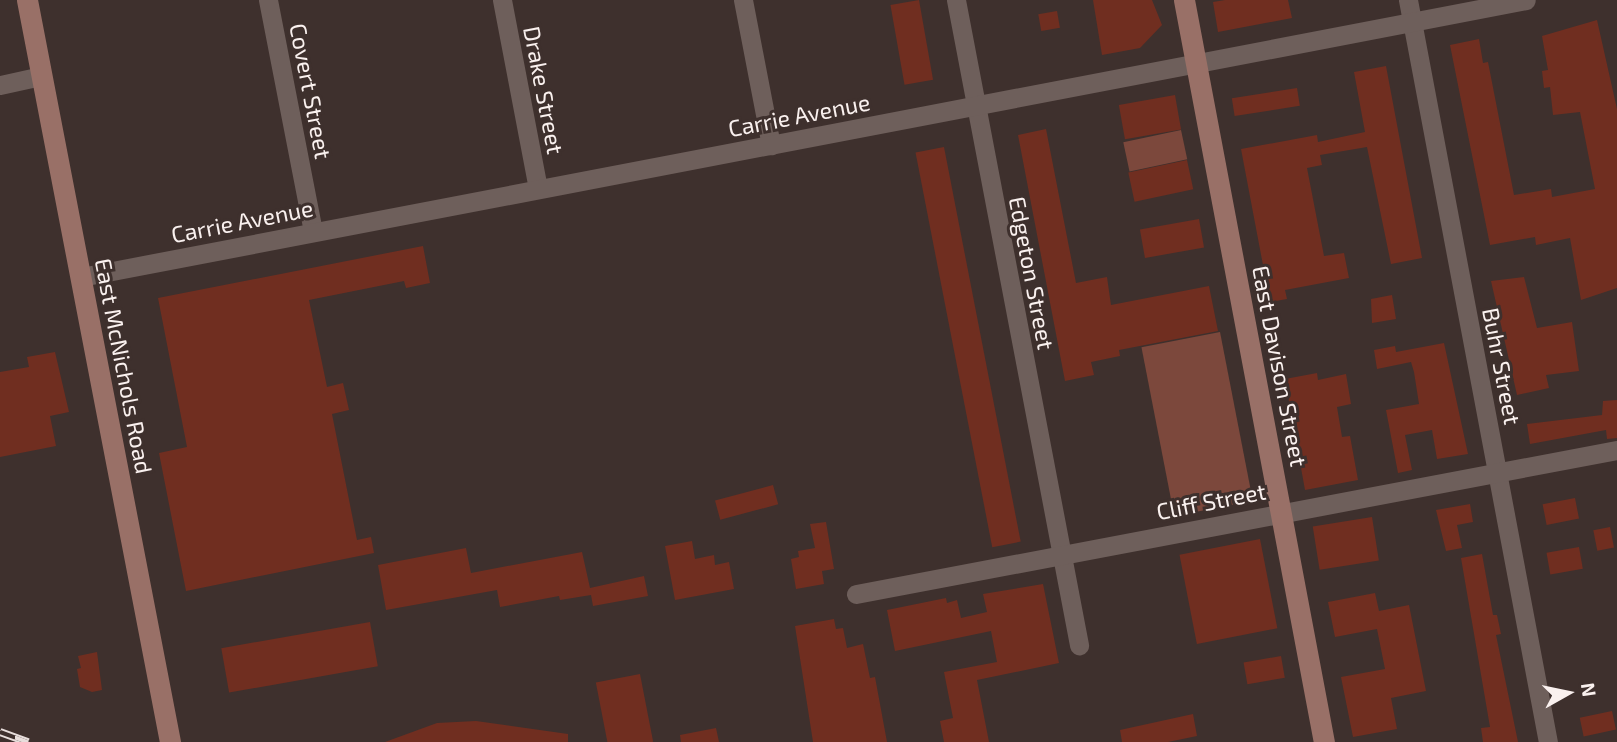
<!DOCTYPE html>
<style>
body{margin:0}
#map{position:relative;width:1617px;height:742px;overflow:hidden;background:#3e302d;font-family:"Exo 2",sans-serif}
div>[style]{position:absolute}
.green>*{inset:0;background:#7c483c;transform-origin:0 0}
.building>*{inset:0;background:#702e20;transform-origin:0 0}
.street>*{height:19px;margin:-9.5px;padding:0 9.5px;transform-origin:9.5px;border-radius:9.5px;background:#6e5f5b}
.secondary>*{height:21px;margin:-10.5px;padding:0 10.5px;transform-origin:10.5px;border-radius:10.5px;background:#997067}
.rail>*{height:8px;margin-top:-4px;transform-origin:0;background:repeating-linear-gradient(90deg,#3e302d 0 16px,#e7dddb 0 32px);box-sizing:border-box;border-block:2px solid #e7dddb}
span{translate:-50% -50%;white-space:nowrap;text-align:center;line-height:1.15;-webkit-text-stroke:6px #3e302d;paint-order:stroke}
.street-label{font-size:23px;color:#faf1ef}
.north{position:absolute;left:1533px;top:658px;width:70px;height:70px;-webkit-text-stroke:5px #3e302d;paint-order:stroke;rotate:81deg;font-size:19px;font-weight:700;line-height:28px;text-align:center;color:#faf1ef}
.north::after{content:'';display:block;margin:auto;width:24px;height:32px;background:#faf1ef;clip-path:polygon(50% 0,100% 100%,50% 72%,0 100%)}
</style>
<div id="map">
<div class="green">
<div style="left:1181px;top:130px;width:30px;height:59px;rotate:78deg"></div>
<div style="left:1220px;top:332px;width:172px;height:80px;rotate:79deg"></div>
</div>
<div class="building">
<div style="left:919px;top:0;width:81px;height:29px;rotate:80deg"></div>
<div style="clip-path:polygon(1093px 0,1152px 0,1162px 25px,1140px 48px,1102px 55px)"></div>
<div style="clip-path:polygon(1225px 0,1288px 0,1292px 18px,1218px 32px,1213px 2px)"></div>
<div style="left:1057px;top:11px;width:17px;height:19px;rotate:80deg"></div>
<div style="clip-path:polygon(1597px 20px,1617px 109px,1617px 288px,1581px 300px,1570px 238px,1536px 245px,1535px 237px,1490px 245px,1450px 45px,1479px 39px,1483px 63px,1488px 62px,1514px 195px,1551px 189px,1552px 197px,1595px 189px,1580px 112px,1553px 115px,1550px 87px,1544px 88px,1542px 71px,1548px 70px,1542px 36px)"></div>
<div style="clip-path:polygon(1386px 66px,1422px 258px,1391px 264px,1367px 147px,1320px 155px,1322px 165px,1307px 168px,1324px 256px,1344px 253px,1349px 278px,1285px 290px,1287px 299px,1270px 302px,1241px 149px,1317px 135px,1318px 142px,1365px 132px,1354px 72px)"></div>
<div style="left:1297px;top:88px;width:18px;height:66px;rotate:81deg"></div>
<div style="left:1175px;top:95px;width:35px;height:57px;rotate:80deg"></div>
<div style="clip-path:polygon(1046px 129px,1076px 283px,1107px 277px,1111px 305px,1209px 286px,1218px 331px,1119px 350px,1120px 356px,1091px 362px,1094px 375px,1065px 381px,1018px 135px)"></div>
<div style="left:944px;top:147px;width:402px;height:29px;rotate:79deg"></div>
<div style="left:1187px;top:160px;width:30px;height:60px;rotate:78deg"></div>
<div style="left:1199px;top:219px;width:29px;height:60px;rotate:80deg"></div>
<div style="clip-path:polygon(423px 246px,430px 283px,406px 288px,404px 281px,309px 300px,327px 387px,343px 383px,349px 410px,332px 414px,357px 540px,371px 537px,374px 553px,186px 591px,159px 453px,187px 447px,158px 298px)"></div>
<div style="clip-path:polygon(1524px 277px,1537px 328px,1572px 322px,1579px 371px,1546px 375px,1549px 388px,1517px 395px,1491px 281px)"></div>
<div style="clip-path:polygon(1392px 295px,1396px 319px,1372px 323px,1371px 299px)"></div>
<div style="clip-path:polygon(1444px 343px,1468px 454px,1437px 459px,1432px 430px,1405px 435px,1412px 470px,1398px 473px,1386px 410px,1419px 404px,1414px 372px,1411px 362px,1377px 369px,1374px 350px,1395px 346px,1396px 352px)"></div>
<div style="clip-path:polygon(55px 352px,69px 412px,50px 416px,56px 446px,0 457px,0 372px,29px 367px,27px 357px)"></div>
<div style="clip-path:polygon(1317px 373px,1318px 380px,1346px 374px,1351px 404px,1337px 407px,1342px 437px,1350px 436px,1358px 480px,1305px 490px,1285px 379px)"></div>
<div style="clip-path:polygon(1617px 400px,1617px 438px,1607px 439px,1606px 430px,1530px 444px,1527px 424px,1602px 415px,1603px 401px)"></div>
<div style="left:773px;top:485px;width:20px;height:60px;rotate:75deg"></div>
<div style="left:1575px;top:498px;width:21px;height:33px;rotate:79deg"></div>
<div style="clip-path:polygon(1470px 504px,1473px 522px,1457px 525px,1462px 548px,1446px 551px,1436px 510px)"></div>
<div style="left:1372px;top:517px;width:44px;height:60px;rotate:81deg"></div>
<div style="clip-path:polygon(826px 522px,834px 569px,822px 571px,824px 584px,796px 589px,791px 559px,799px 557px,798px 551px,815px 548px,810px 524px)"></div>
<div style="left:1610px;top:527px;width:21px;height:17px;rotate:79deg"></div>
<div style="left:1260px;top:539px;width:91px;height:82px;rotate:79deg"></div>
<div style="clip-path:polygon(692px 541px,695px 559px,714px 555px,715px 565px,729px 562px,734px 589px,675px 600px,665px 546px)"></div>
<div style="left:1579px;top:547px;width:22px;height:33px;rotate:80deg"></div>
<div style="clip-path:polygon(466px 548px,471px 573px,582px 552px,590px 588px,644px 576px,648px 596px,593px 606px,591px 595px,560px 600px,559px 596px,500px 607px,497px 590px,386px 610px,378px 565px)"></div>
<div style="clip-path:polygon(1482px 554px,1493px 615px,1497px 615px,1501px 634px,1496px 635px,1518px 742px,1483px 742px,1481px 728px,1490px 727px,1461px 558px)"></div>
<div style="clip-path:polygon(1043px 584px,1059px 663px,977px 680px,989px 742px,944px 742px,940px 721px,953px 718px,944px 672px,997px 662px,991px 631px,895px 651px,887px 610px,946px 598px,947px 603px,957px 600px,961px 618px,987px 612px,983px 594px)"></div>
<div style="clip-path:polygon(1375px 593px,1379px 611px,1409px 605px,1426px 691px,1391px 698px,1397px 729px,1353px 737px,1341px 677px,1385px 669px,1377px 629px,1335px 637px,1328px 602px)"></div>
<div style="clip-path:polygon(834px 619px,836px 629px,843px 628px,847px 648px,863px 644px,870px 678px,875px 677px,887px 742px,813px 742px,795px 626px)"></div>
<div style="left:370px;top:622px;width:45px;height:151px;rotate:80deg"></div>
<div style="clip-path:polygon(97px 652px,102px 690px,92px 692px,80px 687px,77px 669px,81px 668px,78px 656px)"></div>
<div style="left:1281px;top:656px;width:22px;height:38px;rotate:80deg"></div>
<div style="left:640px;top:674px;width:69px;height:45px;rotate:79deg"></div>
<div style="left:1612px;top:711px;width:19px;height:33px;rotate:78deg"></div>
<div style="clip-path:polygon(1193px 714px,1197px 736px,1168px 742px,1122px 742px,1120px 730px)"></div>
<div style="clip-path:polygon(476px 721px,568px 734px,568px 742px,385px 742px,437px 723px)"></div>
<div style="clip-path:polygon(716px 728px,719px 742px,681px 742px,680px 735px)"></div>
</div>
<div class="street">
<div style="left:268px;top:0;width:236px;rotate:79deg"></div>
<div style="left:502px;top:0;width:192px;rotate:79.2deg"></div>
<div style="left:743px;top:0;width:148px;rotate:79.1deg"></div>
<div style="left:956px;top:0;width:657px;rotate:79.2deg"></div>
<div style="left:1408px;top:0;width:755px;rotate:79.32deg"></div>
<div style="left:0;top:85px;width:42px;rotate:-12.4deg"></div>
<div style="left:81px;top:277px;width:1471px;rotate:-10.85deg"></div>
<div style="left:856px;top:594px;width:775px;rotate:-10.72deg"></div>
</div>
<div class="secondary">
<div style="left:27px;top:0;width:756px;rotate:79.09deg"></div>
<div style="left:1184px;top:0;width:755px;rotate:79.32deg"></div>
</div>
<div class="rail">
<div style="left:0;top:732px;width:30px;rotate:20deg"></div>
</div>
<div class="street-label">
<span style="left:544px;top:90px;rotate:79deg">Drake Street</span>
<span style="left:311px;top:91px;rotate:79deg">Covert Street</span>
<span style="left:799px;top:115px;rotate:-11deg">Carrie Avenue</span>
<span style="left:242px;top:221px;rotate:-11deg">Carrie Avenue</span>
<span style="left:1032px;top:273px;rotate:79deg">Edgeton Street</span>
<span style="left:124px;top:366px;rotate:79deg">East McNichols Road</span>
<span style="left:1280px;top:366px;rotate:79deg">East Davison Street</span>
<span style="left:1502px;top:366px;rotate:79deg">Buhr Street</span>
<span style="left:1211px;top:501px;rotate:-11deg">Cliff Street</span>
</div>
<div class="north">N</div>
</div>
